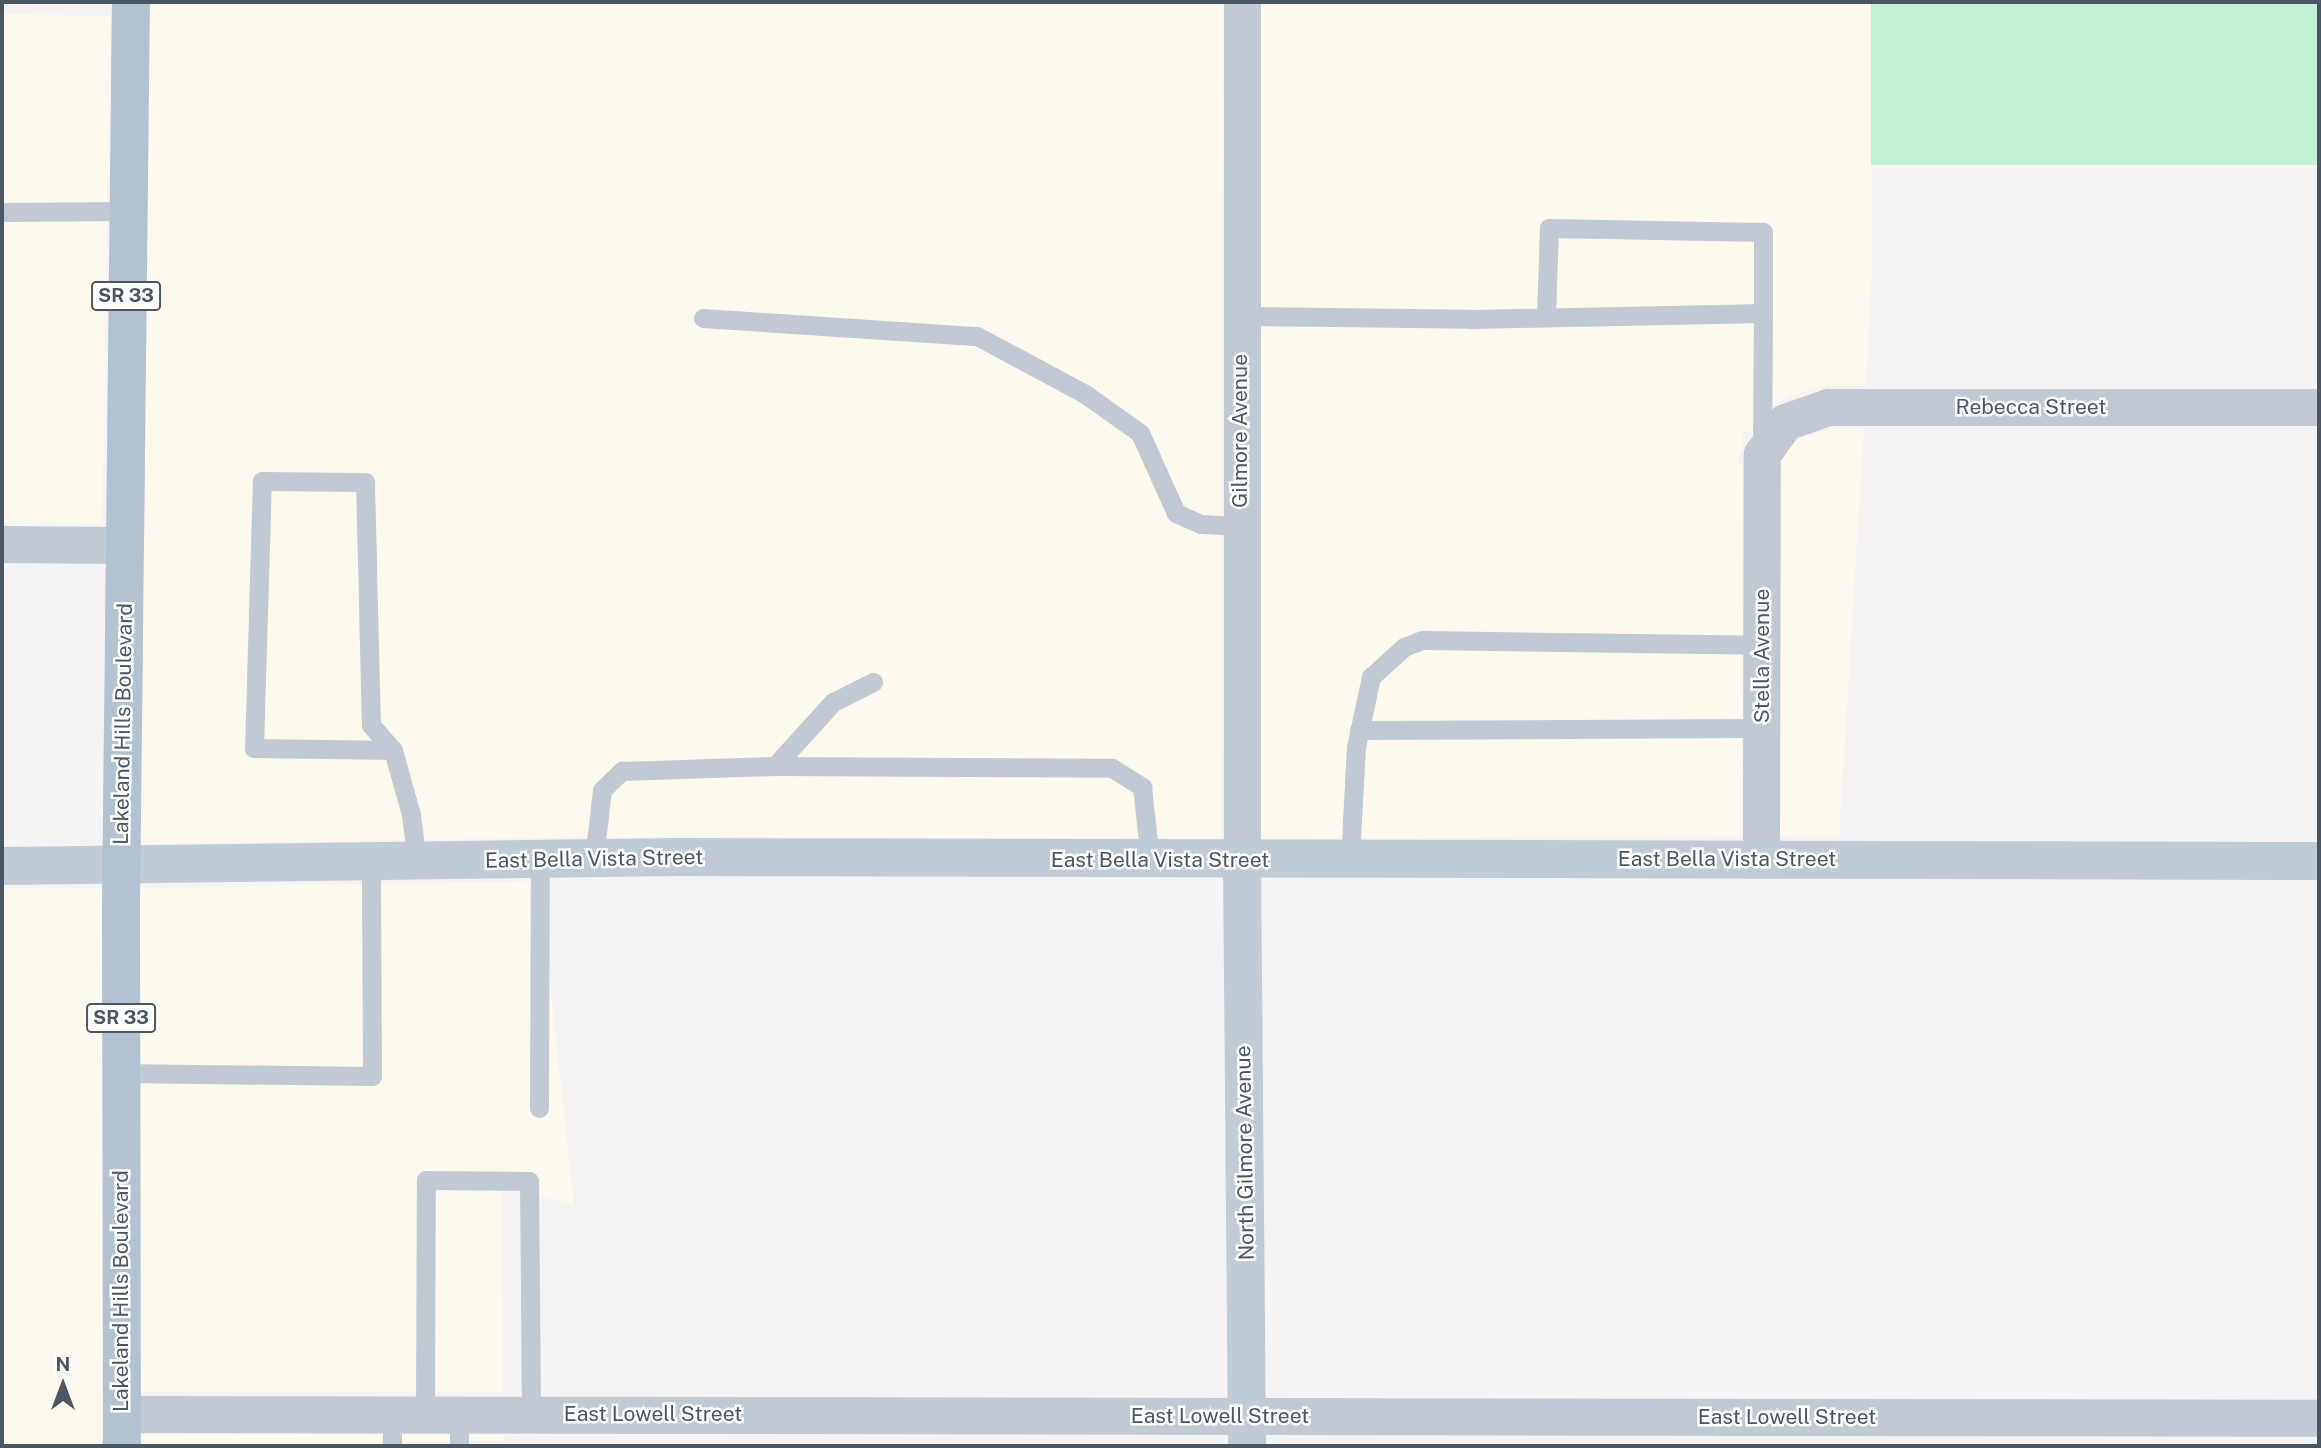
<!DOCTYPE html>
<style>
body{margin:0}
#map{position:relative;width:2321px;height:1448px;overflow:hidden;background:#f5f3f3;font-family:"Public Sans",sans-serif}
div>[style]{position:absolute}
.commercial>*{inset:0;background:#fdf9ef;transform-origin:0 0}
.green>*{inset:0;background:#c3f1d5;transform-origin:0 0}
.lane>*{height:19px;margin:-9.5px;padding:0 9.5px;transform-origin:9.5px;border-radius:9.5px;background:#c1cad2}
.street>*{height:37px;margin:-18.5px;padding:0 18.5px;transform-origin:18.5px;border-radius:18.5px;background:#c1cad2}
.secondary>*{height:38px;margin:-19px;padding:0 19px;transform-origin:19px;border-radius:19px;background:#c1cbd6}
.primary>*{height:38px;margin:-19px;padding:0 19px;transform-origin:19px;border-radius:19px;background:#b3c2d1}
span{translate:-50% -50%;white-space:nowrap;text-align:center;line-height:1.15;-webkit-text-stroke:5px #fff;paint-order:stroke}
.shield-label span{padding:2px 5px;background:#fff;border:2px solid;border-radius:5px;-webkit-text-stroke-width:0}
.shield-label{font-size:19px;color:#4a5661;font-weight:700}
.street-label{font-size:21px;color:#4a5661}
.frame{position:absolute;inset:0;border:4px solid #4a5661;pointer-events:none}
.north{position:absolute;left:28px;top:1350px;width:70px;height:70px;-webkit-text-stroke:5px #fff;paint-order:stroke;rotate:0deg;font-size:19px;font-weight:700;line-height:28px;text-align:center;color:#4a5661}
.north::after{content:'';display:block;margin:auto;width:24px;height:32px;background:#4a5661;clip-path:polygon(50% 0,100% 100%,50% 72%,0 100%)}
</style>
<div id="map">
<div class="commercial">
<div style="clip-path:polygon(150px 2px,1223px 2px,1221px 839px,677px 836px,141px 844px)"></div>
<div style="clip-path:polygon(1261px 2px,1871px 2px,1872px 270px,1866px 386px,1828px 386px,1796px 393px,1771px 407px,1752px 432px,1743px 432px,1743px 448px,1736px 460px,1743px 466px,1742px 836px,1260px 839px)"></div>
<div style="left:111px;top:16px;width:508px;height:109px;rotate:91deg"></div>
<div style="clip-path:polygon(1830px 429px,1864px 429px,1839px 837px,1780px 836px,1781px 460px,1795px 440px)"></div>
<div style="clip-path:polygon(539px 881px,574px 1205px,502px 1188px,503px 1392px,141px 1392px,140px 888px)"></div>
<div style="left:2px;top:888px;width:100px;height:558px"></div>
<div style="clip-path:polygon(141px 1435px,504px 1435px,504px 1441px,396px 1442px,396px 1446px,141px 1446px)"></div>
</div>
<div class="green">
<div style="left:1871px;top:2px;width:448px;height:163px"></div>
</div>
<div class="lane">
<div style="left:2px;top:212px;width:125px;rotate:-0.5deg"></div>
<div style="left:1241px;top:316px;width:230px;rotate:0.7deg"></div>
<div style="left:1471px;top:319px;width:292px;rotate:-1.2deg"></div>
<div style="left:1763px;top:313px;width:135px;rotate:90.4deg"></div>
<div style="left:1546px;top:317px;width:89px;rotate:-88.1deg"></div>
<div style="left:1549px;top:228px;width:214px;rotate:1.1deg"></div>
<div style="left:1763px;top:232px;width:81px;rotate:90deg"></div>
<div style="left:703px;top:318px;width:275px;rotate:3.8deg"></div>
<div style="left:977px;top:336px;width:123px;rotate:28.2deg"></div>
<div style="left:1085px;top:394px;width:67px;rotate:35.3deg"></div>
<div style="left:1140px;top:433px;width:88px;rotate:65.8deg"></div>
<div style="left:1176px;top:513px;width:27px;rotate:24deg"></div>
<div style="left:1201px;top:524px;width:39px;rotate:3deg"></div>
<div style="left:873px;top:682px;width:45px;rotate:153.4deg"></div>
<div style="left:833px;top:702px;width:86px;rotate:132.2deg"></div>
<div style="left:775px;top:766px;width:337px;rotate:0.3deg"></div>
<div style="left:1112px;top:768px;width:36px;rotate:32deg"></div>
<div style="left:1142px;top:787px;width:73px;rotate:83.7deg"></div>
<div style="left:1359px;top:730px;width:402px;rotate:-0.3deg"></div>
<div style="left:393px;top:750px;width:139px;rotate:-179.2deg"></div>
<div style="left:254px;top:748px;width:267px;rotate:-88.3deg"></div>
<div style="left:262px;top:481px;width:103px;rotate:0.6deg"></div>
<div style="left:365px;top:482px;width:243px;rotate:88.6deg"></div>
<div style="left:371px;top:725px;width:33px;rotate:49deg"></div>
<div style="left:393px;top:750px;width:67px;rotate:74.5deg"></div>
<div style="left:411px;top:815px;width:47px;rotate:82.7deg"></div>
<div style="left:594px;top:859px;width:69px;rotate:-83.4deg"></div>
<div style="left:602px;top:790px;width:28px;rotate:-44deg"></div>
<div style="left:622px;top:771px;width:153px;rotate:-1.9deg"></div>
<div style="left:1350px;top:860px;width:113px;rotate:-87deg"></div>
<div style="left:1356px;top:747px;width:72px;rotate:-77.9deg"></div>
<div style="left:1371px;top:677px;width:45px;rotate:-42.3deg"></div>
<div style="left:1404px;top:647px;width:19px;rotate:-21deg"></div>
<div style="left:1422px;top:640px;width:339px;rotate:0.8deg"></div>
<div style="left:121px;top:1073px;width:251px;rotate:0.7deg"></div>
<div style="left:372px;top:1076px;width:214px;rotate:-90.3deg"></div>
<div style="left:539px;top:1108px;width:248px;rotate:-89.8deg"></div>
<div style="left:392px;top:1414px;width:32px;rotate:90deg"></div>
<div style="left:425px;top:1414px;width:234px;rotate:-89.8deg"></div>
<div style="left:426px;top:1180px;width:103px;rotate:0.6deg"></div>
<div style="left:529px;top:1181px;width:233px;rotate:89.5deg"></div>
<div style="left:459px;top:1414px;width:32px;rotate:90deg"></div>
</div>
<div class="street">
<div style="left:1242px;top:2px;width:858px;rotate:90deg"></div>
<div style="left:2px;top:544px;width:122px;rotate:0.5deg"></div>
<div style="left:1761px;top:858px;width:404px;rotate:-89.9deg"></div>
<div style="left:1762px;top:454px;width:39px;rotate:-54deg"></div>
<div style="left:1785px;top:422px;width:46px;rotate:-19.2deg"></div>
<div style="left:1828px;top:407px;width:491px"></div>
<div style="left:122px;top:1414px;width:2197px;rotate:0.1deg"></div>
</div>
<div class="secondary">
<div style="left:1242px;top:860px;width:586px;rotate:89.51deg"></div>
<div style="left:2px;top:866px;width:675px;rotate:-0.76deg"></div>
<div style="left:677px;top:857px;width:1642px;rotate:0.14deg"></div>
</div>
<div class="primary">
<div style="left:122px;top:1446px;width:540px;rotate:-90.11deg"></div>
<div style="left:121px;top:906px;width:904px;rotate:-89.37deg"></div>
</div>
<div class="shield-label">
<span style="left:126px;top:296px">SR 33</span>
<span style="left:121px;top:1018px">SR 33</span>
</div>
<div class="street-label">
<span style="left:2031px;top:407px">Rebecca Street</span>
<span style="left:1240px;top:431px;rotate:-90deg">Gilmore Avenue</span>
<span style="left:1762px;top:656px;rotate:-90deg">Stella Avenue</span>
<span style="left:123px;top:724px;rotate:-89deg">Lakeland Hills Boulevard</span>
<span style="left:594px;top:859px;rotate:-1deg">East Bella Vista Street</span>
<span style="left:1727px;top:859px">East Bella Vista Street</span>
<span style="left:1160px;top:860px">East Bella Vista Street</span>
<span style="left:1245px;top:1153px;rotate:-91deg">North Gilmore Avenue</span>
<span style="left:121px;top:1291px;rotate:-90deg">Lakeland Hills Boulevard</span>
<span style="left:653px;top:1414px">East Lowell Street</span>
<span style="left:1220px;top:1416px">East Lowell Street</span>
<span style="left:1787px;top:1417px">East Lowell Street</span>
</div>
<div class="frame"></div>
<div class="north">N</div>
</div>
